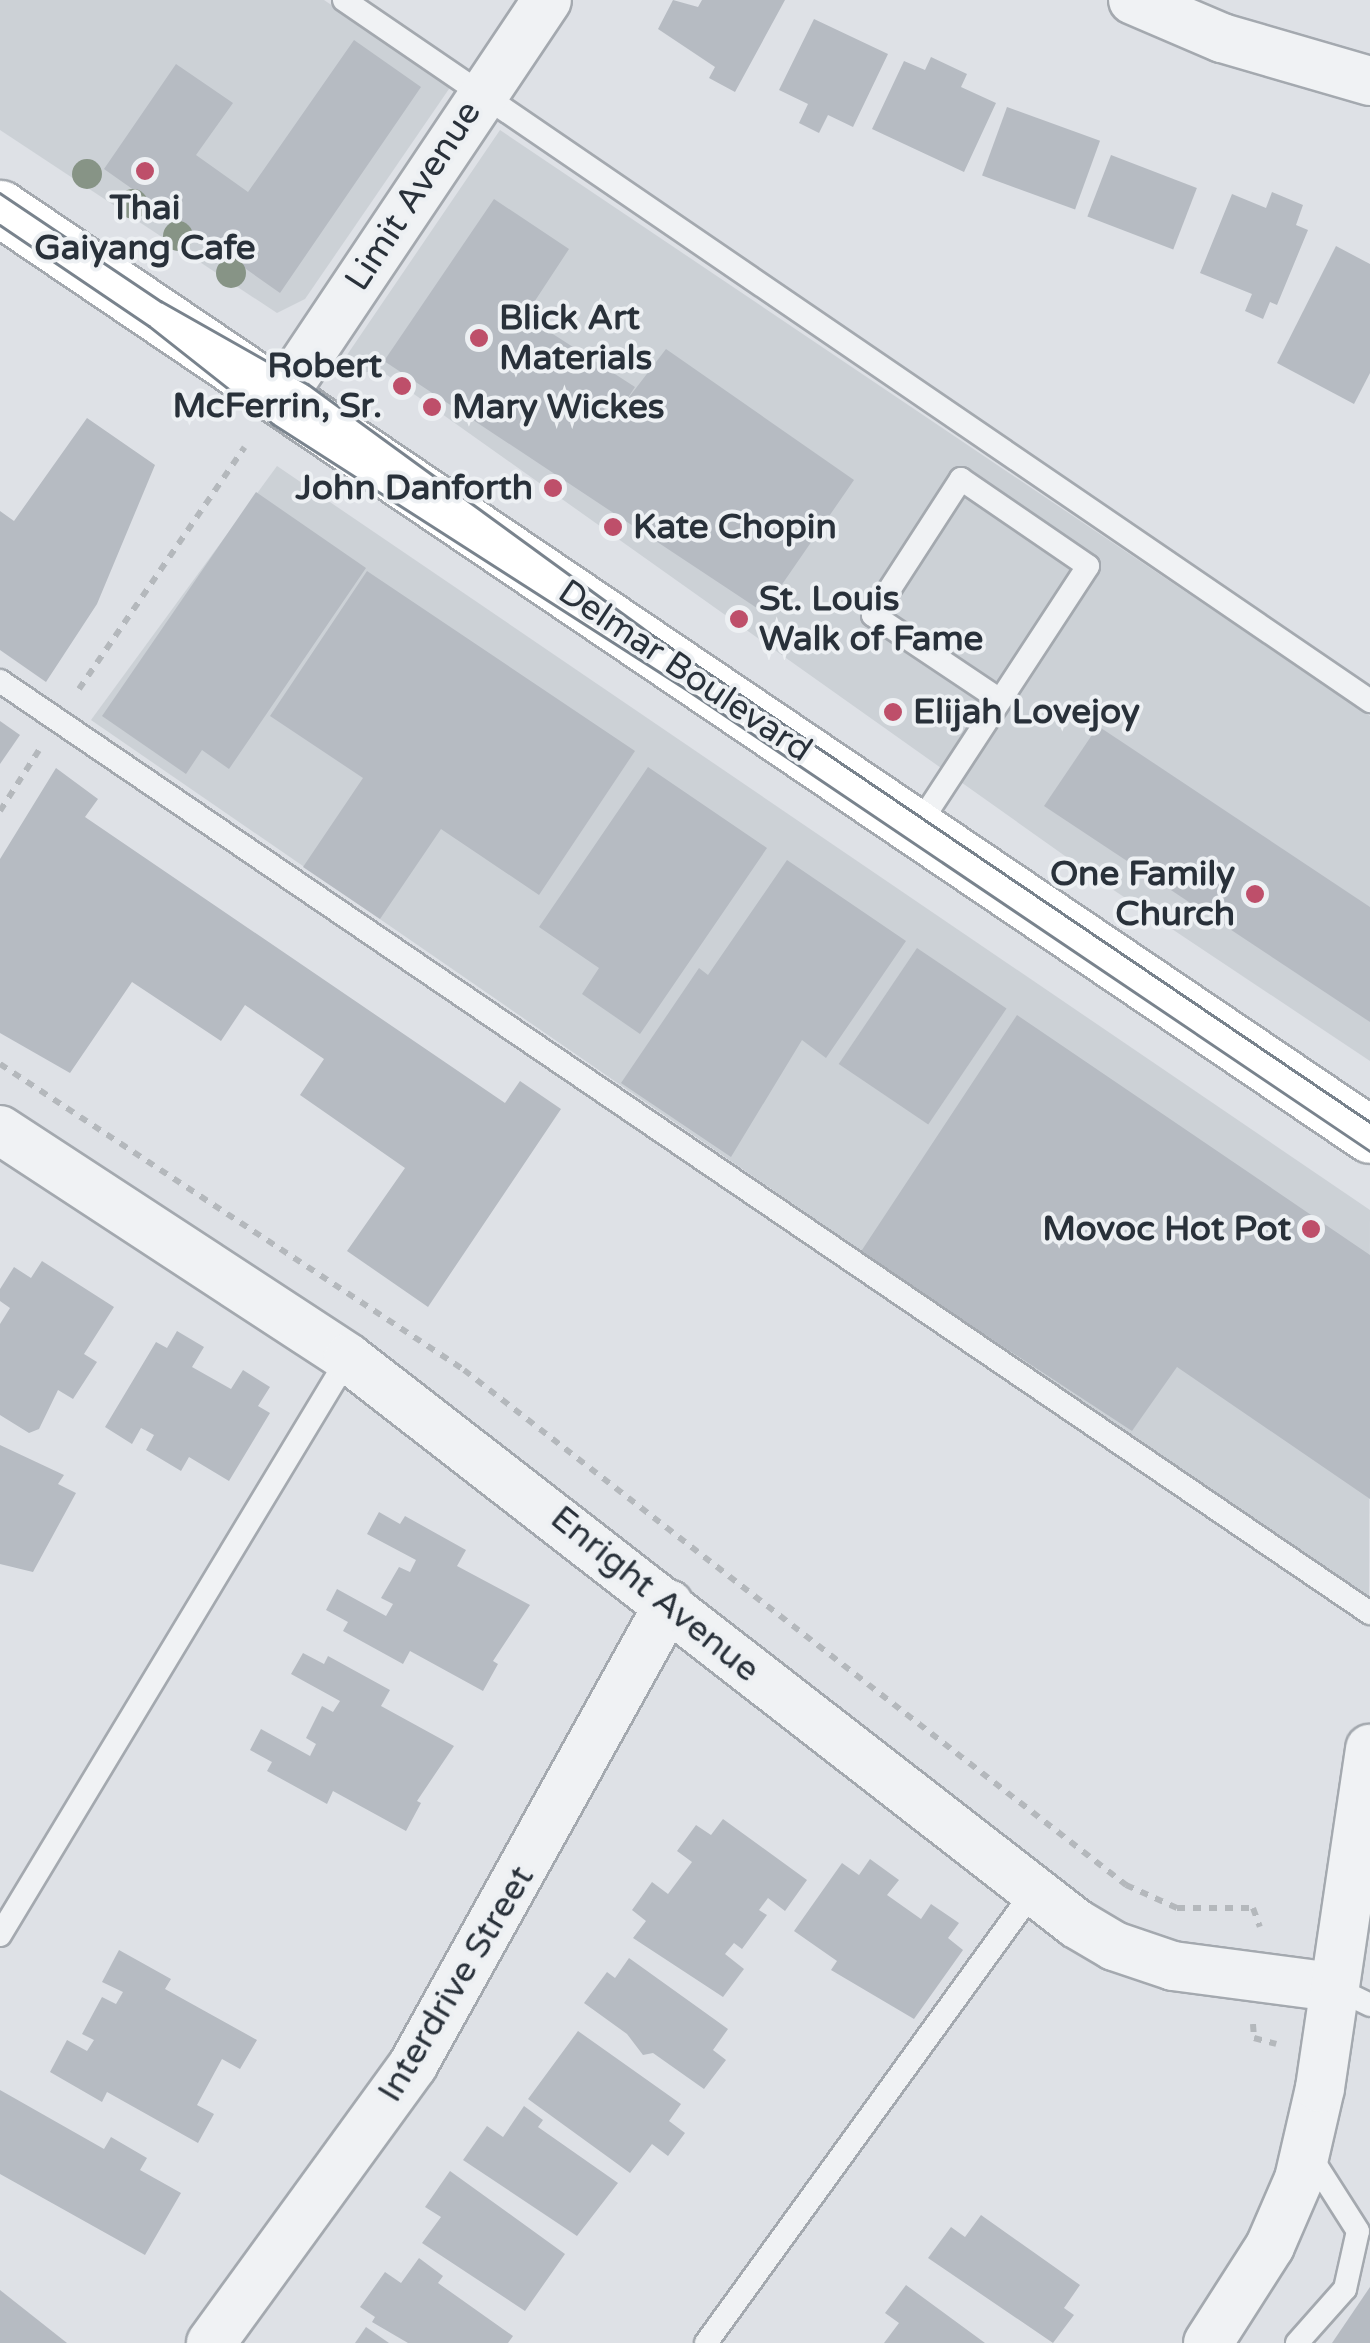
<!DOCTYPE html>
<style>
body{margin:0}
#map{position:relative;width:1370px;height:2343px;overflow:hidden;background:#dee1e6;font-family:"Varela Round",sans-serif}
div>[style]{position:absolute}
.built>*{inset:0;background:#ccd1d6}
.building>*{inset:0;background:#b6bbc2;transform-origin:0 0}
.path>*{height:6px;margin-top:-3px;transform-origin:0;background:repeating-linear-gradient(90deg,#b4b8bc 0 8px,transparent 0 16px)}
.roads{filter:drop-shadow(2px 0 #a4a9af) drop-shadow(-2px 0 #a4a9af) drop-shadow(0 2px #a4a9af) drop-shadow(0 -2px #a4a9af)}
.service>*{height:22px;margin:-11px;padding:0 11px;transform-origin:11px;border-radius:11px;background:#f0f2f4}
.minor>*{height:48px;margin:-24px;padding:0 24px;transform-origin:24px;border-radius:24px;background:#f0f2f4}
.secondary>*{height:55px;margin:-27.5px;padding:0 27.5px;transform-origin:27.5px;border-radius:27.5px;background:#fff}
.tram>*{height:2.5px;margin:-1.25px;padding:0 1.25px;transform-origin:1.25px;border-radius:1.25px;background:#79838d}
.trees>*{width:30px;height:30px;margin:-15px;border-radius:50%;background:#879486}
.dots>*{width:28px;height:28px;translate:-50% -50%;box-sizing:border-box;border:5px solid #edf0f3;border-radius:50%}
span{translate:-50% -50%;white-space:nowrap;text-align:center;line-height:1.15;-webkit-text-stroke:8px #edf0f3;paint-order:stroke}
.street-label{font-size:35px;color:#29313a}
.poi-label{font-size:35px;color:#29313a;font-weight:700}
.left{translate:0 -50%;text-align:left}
.right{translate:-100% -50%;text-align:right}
</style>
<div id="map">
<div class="built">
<div style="clip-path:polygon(0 0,324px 0,451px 86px,305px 299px,277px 313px,0 130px)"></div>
<div style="clip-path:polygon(500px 130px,1370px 716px,1370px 1061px,1106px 885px,380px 370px,342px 376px,347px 355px)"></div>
<div style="clip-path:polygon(277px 466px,1370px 1210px,1369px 1601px,91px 720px)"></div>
</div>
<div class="building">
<div style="clip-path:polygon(673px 0,698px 7px,702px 0,785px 0,735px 92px,709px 78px,715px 67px,658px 29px)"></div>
<div style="clip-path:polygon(814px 19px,888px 54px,853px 127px,828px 115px,819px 133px,799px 123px,808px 104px,779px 90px)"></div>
<div style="clip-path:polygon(354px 40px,421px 87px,280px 293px,104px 169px,176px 64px,233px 103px,196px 155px,248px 192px)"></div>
<div style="clip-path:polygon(931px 57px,967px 74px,961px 87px,996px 103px,964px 172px,872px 129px,904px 61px,925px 70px)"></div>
<div style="left:1007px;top:107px;width:99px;height:73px;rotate:20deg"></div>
<div style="left:1111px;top:155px;width:92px;height:66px;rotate:21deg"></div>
<div style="clip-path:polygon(1272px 192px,1303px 205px,1296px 225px,1308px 230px,1277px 305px,1270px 302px,1263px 319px,1245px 311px,1252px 294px,1200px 273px,1232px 194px,1266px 208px)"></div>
<div style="clip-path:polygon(494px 199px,569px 249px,525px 316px,635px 387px,623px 405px,666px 349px,854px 480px,763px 612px,384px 361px)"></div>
<div style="clip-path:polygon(1336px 246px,1370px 264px,1370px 373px,1354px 404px,1277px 363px)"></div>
<div style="clip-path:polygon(87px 418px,155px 465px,97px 604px,46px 682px,0 650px,0 511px,14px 521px)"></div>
<div style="clip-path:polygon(256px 492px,366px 568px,229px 769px,202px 750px,186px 774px,102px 716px)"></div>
<div style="clip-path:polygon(367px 571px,635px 751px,539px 895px,441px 829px,380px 919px,303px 867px,363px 778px,270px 716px)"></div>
<div style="clip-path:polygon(0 721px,20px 735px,0 764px)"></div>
<div style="clip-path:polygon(1098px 726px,1370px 907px,1370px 1022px,1044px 806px)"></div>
<div style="clip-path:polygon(648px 767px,767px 848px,640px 1034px,582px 994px,599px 968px,539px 927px)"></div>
<div style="clip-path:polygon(56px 768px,98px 799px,85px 817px,505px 1103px,520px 1081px,561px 1109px,428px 1307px,347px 1251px,405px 1168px,300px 1095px,324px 1059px,245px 1005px,221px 1041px,132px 982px,70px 1073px,0 1033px,0 859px)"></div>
<div style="clip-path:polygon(787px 860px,906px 941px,826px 1058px,802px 1040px,731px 1157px,621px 1083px,699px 968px,708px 975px)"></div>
<div style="left:917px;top:948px;width:108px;height:140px;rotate:34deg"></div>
<div style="clip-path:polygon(1017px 1015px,1370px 1255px,1370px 1499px,1177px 1367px,1132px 1431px,860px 1253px)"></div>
<div style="clip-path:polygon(42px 1261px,114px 1307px,84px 1354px,97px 1362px,73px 1399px,58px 1390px,39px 1429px,29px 1433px,0 1415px,0 1324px,10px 1308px,0 1301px,0 1289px,14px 1267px,31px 1278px)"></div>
<div style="clip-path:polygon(177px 1331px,204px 1347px,192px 1367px,231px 1389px,243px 1370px,270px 1387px,258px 1406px,270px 1413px,229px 1481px,189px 1457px,181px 1471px,146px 1450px,154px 1435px,141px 1428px,132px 1444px,105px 1427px,156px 1342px,167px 1348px)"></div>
<div style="clip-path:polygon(0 1445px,64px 1475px,58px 1484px,76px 1493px,33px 1572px,0 1564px)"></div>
<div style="clip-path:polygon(379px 1512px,400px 1524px,405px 1516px,466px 1550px,457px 1566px,530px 1605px,493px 1661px,498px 1664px,483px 1691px,410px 1651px,403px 1664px,343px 1631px,348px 1622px,326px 1610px,337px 1589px,386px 1616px,393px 1604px,381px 1598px,399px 1567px,410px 1572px,416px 1560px,367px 1534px)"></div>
<div style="clip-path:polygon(303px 1653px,324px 1664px,328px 1656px,390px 1690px,381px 1706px,454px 1746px,417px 1801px,421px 1803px,406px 1831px,333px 1791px,327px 1804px,267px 1771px,272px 1762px,250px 1750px,261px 1729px,310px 1756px,316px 1744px,306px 1738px,322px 1706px,333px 1712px,340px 1701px,291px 1674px)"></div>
<div style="clip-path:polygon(723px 1819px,807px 1880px,785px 1911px,768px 1898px,759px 1910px,767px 1915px,742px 1949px,734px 1943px,725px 1954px,744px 1969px,723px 1997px,633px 1938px,646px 1921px,632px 1910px,652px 1882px,668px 1894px,692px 1862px,677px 1851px,696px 1825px,711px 1835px)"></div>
<div style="clip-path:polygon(870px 1859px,899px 1880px,887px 1895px,921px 1919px,931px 1904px,959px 1923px,948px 1938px,963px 1950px,914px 2019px,831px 1970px,837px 1961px,794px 1931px,842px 1863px,859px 1875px)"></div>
<div style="clip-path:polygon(119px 1950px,171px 1979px,165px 1989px,257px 2040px,240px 2069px,222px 2059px,197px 2105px,214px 2114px,198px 2143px,107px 2092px,102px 2102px,50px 2072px,67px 2040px,87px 2051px,94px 2040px,82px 2034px,102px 1997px,116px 2004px,123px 1992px,102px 1982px)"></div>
<div style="clip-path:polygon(629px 1958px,728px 2029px,713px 2050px,726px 2060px,704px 2089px,653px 2053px,643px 2055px,627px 2034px,584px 2003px,607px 1972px,615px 1978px)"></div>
<div style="clip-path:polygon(578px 2031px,681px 2104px,669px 2121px,685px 2133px,668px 2156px,652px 2144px,630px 2173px,528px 2099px)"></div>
<div style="clip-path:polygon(0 2090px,104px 2149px,111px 2137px,147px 2158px,140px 2170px,181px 2193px,145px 2255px,0 2174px)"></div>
<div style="clip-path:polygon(524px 2106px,543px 2120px,538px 2127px,618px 2183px,577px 2236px,463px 2160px,487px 2126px,503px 2137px)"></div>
<div style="clip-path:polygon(450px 2171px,565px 2254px,525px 2311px,422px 2243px,441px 2217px,425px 2207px)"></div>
<div style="clip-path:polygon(981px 2215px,1080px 2285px,1064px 2308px,1074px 2315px,1053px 2343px,928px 2258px,951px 2227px,965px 2237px)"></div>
<div style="clip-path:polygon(419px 2258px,443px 2276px,438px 2283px,513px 2336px,508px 2343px,408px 2343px,372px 2322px,375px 2317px,360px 2307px,385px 2272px,401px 2283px)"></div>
<div style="clip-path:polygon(906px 2285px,985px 2343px,884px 2343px,899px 2323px,885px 2313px)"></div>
<div style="clip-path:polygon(1370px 2287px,1370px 2343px,1332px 2343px)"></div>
<div style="clip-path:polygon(0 2290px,67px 2343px,0 2343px)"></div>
<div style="clip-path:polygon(366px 2327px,389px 2343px,355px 2343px)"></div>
</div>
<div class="path">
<div style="left:79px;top:689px;width:293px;rotate:-55.6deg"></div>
<div style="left:0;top:811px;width:72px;rotate:-57.4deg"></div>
<div style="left:0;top:1064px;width:556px;rotate:33.4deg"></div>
<div style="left:464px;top:1370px;width:839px;rotate:37.88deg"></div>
<div style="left:1126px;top:1885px;width:56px;rotate:24.3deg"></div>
<div style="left:1177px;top:1908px;width:76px"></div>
<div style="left:1253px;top:1908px;width:20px;rotate:70deg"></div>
<div style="left:1253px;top:2024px;width:14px;rotate:86deg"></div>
<div style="left:1254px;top:2038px;width:23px;rotate:15deg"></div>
</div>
<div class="roads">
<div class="service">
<div style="left:344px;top:0;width:1243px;rotate:34.34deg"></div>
<div style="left:0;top:681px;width:1657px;rotate:34.23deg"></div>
<div style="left:916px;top:829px;width:314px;rotate:-56.8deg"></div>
<div style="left:1088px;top:566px;width:154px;rotate:-145.6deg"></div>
<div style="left:961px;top:479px;width:162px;rotate:122.9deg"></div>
<div style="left:873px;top:615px;width:153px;rotate:33.8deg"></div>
<div style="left:0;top:1935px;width:674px;rotate:-58.9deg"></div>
<div style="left:1333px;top:1987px;width:41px;rotate:25.9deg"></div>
<div style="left:706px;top:2343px;width:556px;rotate:-54.08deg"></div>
<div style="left:1297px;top:2343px;width:72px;rotate:-48.4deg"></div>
<div style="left:1345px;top:2289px;width:59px;rotate:-77.4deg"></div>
<div style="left:1358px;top:2231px;width:95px;rotate:-122.5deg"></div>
</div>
<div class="minor">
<div style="left:1133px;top:0;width:97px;rotate:23.1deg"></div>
<div style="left:1222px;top:38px;width:154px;rotate:16.2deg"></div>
<div style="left:282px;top:396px;width:476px;rotate:-56.2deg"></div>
<div style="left:0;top:1130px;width:416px;rotate:33.2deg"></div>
<div style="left:348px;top:1358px;width:923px;rotate:37.83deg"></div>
<div style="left:1077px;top:1924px;width:43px;rotate:30.7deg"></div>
<div style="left:1114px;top:1946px;width:62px;rotate:18.7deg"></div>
<div style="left:1173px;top:1966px;width:161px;rotate:7.5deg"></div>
<div style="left:211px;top:2343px;width:344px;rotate:-54deg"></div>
<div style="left:413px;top:2065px;width:527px;rotate:-60.96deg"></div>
<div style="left:1208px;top:2343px;width:115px;rotate:-57.4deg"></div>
<div style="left:1270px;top:2246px;width:73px;rotate:-66.6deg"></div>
<div style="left:1299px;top:2179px;width:93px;rotate:-77deg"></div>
<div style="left:1320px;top:2088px;width:343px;rotate:-81.6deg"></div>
</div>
<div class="secondary">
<div style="left:0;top:208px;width:1654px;rotate:34.08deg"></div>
</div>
</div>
<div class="tram">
<div style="left:0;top:193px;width:194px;rotate:33.9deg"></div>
<div style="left:161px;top:301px;width:169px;rotate:29.5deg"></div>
<div style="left:308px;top:384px;width:421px;rotate:36.1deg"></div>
<div style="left:648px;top:632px;width:873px;rotate:34.16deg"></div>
<div style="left:0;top:225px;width:180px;rotate:34.1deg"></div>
<div style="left:149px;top:326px;width:158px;rotate:38.3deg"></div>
<div style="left:273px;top:424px;width:494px;rotate:32.7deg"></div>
<div style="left:689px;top:691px;width:822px;rotate:34.04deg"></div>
</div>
<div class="trees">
<div style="left:87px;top:174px"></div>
<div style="left:133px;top:204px"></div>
<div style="left:178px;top:236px"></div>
<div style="left:231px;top:273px"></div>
</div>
<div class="dots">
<div style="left:145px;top:171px;background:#be4f6a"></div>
<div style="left:479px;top:338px;background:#be4f6a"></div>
<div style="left:402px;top:386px;background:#be4f6a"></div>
<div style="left:432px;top:407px;background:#be4f6a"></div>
<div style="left:553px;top:488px;background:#be4f6a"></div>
<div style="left:613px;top:527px;background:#be4f6a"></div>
<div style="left:739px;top:619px;background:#be4f6a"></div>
<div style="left:893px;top:712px;background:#be4f6a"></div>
<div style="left:1255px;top:894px;background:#be4f6a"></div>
<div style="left:1311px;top:1229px;background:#be4f6a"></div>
</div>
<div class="street-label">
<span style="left:413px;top:196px;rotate:-57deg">Limit Avenue</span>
<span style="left:685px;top:671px;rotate:34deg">Delmar Boulevard</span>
<span style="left:655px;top:1594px;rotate:39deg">Enright Avenue</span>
<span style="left:456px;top:1984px;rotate:-59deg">Interdrive Street</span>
</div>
<div class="poi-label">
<span style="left:145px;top:228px">Thai<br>Gaiyang Cafe</span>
<span class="left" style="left:499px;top:338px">Blick Art<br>Materials</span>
<span class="right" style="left:382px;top:386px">Robert<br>McFerrin, Sr.</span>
<span class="left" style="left:452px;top:407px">Mary Wickes</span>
<span class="right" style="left:533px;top:488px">John Danforth</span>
<span class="left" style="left:633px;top:527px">Kate Chopin</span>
<span class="left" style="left:759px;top:619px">St. Louis<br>Walk of Fame</span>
<span class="left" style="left:913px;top:712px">Elijah Lovejoy</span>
<span class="right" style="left:1235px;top:894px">One Family<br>Church</span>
<span class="right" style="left:1291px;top:1229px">Movoc Hot Pot</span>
</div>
</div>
